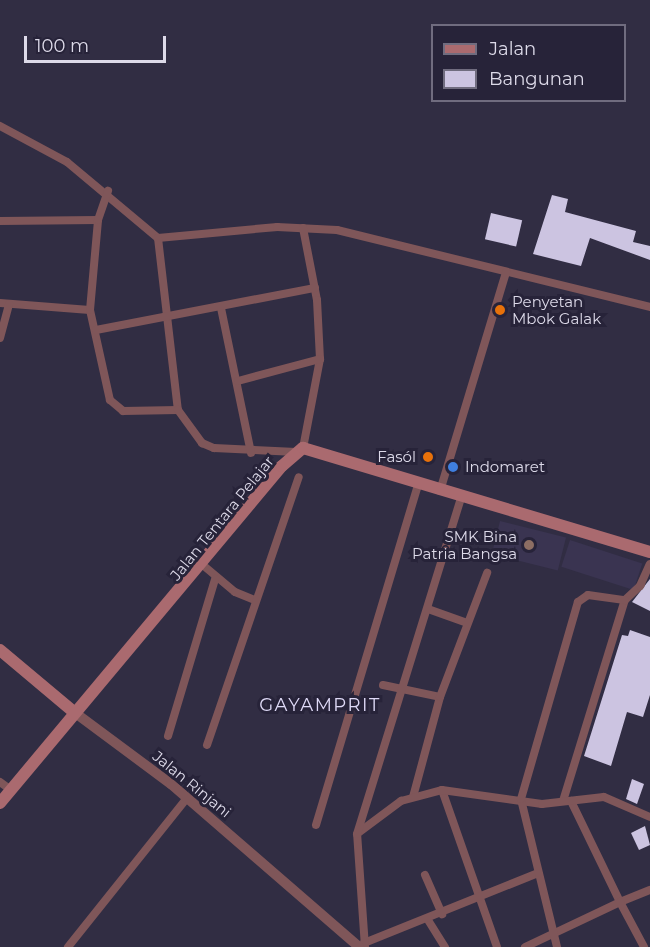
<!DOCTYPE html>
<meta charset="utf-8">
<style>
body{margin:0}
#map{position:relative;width:650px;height:947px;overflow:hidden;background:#312d43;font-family:Montserrat,sans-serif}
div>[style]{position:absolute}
.built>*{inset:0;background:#3a3451;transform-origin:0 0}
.building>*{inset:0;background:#ccc4e1;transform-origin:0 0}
.minor>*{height:8px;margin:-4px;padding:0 4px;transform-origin:4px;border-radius:4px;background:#7f5659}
.tertiary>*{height:10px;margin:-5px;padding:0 5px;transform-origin:5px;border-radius:5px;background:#7f5659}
.secondary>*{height:12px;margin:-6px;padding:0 6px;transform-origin:6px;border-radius:6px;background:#aa6a6f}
.dots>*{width:16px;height:16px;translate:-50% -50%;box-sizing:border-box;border:3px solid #272339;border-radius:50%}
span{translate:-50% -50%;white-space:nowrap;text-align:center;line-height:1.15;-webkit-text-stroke:6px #272339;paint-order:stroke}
.poi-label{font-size:15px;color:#dddae9}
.left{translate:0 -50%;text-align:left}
.right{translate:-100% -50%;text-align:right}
.street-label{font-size:15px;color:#dddae9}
.quarter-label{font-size:18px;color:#dfdaf7;letter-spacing:1.5px}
.legend{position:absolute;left:431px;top:24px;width:195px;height:78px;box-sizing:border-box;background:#272339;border:2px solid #706c7f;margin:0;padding:8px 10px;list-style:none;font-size:18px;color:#dddae9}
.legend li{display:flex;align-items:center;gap:12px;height:30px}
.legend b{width:30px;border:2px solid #706c7f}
.scale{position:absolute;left:24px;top:36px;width:142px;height:27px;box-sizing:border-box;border:3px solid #dddae9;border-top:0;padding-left:8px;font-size:18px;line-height:21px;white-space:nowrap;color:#dddae9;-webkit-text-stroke:4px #272339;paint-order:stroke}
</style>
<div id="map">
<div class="built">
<div style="left:500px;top:521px;width:68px;height:34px;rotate:14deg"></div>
<div style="left:570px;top:540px;width:76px;height:28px;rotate:18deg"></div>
</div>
<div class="building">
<div style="clip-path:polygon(552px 195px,568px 199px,565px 212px,636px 231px,633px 242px,650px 246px,650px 260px,590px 238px,581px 266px,533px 254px)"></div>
<div style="left:491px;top:213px;width:32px;height:27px;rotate:13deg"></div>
<div style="clip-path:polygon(650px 579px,650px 611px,632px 602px)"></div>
<div style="clip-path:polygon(630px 630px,650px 637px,650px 695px,643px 717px,627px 712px,611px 766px,584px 756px,622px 635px,628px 636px)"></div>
<div style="clip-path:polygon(632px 779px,644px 784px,637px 804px,626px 799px)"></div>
<div style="clip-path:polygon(645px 826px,650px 845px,639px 850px,631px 833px)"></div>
</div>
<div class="minor">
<div style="left:0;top:126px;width:76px;rotate:28.2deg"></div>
<div style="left:67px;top:162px;width:119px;rotate:39.9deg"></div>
<div style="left:158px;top:238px;width:120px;rotate:-5.3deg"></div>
<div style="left:277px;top:227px;width:60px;rotate:2.9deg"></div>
<div style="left:337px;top:230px;width:322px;rotate:13.8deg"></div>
<div style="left:0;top:221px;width:98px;rotate:-0.6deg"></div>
<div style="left:303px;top:228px;width:73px;rotate:79deg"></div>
<div style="left:317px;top:300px;width:59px;rotate:87.1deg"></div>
<div style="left:320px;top:359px;width:91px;rotate:100.8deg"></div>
<div style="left:158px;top:238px;width:173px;rotate:83.4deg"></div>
<div style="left:0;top:303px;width:90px;rotate:4.4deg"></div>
<div style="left:90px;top:310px;width:92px;rotate:77.5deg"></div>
<div style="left:110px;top:400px;width:17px;rotate:40deg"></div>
<div style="left:123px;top:411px;width:55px;rotate:-1deg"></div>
<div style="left:178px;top:410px;width:41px;rotate:54deg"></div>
<div style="left:202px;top:443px;width:13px;rotate:23deg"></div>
<div style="left:214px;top:448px;width:82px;rotate:2.8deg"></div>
<div style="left:221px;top:308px;width:148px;rotate:78.3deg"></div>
<div style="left:90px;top:310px;width:90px;rotate:-84.9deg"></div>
<div style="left:98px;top:220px;width:31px;rotate:-71deg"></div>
<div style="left:96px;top:330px;width:223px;rotate:-10.9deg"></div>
<div style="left:0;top:338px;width:35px;rotate:-75deg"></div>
<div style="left:238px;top:381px;width:85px;rotate:-15deg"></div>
<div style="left:440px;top:491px;width:229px;rotate:-73.2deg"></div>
<div style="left:204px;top:566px;width:40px;rotate:40deg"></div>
<div style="left:235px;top:592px;width:22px;rotate:22deg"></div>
<div style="left:428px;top:609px;width:41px;rotate:19.7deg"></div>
<div style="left:383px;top:685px;width:58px;rotate:11.9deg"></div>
<div style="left:168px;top:736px;width:164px;rotate:-73.3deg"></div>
<div style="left:207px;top:745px;width:283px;rotate:-71.1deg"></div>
<div style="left:0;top:782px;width:14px;rotate:36deg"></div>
<div style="left:442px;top:790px;width:166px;rotate:70.7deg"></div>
<div style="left:413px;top:797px;width:104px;rotate:-74.9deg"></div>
<div style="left:440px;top:697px;width:133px;rotate:-69.2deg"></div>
<div style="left:563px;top:801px;width:210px;rotate:-72.9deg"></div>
<div style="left:625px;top:600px;width:21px;rotate:-43deg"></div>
<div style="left:640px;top:586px;width:24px;rotate:-66deg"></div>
<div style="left:571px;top:801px;width:112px;rotate:64.1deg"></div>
<div style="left:620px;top:902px;width:32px;rotate:-22deg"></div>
<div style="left:316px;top:825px;width:356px;rotate:-73.3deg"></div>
<div style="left:358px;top:833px;width:54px;rotate:-36.7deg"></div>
<div style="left:401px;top:801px;width:42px;rotate:-15deg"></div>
<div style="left:442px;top:790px;width:101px;rotate:8deg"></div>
<div style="left:542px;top:804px;width:62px;rotate:-6.4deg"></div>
<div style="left:604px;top:797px;width:50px;rotate:23.5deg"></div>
<div style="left:425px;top:875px;width:43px;rotate:66.4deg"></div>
<div style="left:428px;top:920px;width:32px;rotate:58deg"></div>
<div style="left:364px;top:943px;width:185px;rotate:-21.9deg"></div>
<div style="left:68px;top:947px;width:191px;rotate:-51.4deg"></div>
<div style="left:365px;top:947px;width:113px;rotate:-94deg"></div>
<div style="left:357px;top:834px;width:352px;rotate:-72.8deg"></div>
<div style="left:525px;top:947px;width:105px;rotate:-25.3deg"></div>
<div style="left:620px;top:902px;width:51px;rotate:61.9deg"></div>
<div style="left:557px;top:947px;width:152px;rotate:-103.7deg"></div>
<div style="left:521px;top:799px;width:205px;rotate:-73.9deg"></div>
<div style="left:578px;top:602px;width:12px;rotate:-35deg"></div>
<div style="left:588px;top:595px;width:37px;rotate:8deg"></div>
</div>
<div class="tertiary">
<div style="left:74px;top:712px;width:121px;rotate:36.6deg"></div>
<div style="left:171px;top:784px;width:249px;rotate:40.9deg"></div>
</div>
<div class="secondary">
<div style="left:0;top:650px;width:97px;rotate:40deg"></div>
<div style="left:0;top:803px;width:439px;rotate:-50.1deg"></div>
<div style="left:282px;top:466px;width:28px;rotate:-41deg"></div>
<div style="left:303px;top:448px;width:362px;rotate:16.7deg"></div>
</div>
<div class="dots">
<div style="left:500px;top:310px;background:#e8710a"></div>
<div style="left:428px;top:457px;background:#e8710a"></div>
<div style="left:453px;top:467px;background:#3f7fe0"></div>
<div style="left:529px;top:545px;background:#8d6e63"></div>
</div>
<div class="poi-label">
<span class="left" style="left:512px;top:310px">Penyetan<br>Mbok Galak</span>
<span class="right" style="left:416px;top:457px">Fasól</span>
<span class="left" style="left:465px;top:467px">Indomaret</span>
<span class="right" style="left:517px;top:545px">SMK Bina<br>Patria Bangsa</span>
</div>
<div class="street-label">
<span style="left:222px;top:518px;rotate:-51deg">Jalan Tentara Pelajar</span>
<span style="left:192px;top:784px;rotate:39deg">Jalan Rinjani</span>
</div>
<div class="quarter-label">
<span style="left:320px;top:705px">GAYAMPRIT</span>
</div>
<ul class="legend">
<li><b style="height:8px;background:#aa6a6f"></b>Jalan</li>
<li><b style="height:16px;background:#ccc4e1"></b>Bangunan</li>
</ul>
<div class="scale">100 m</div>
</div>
